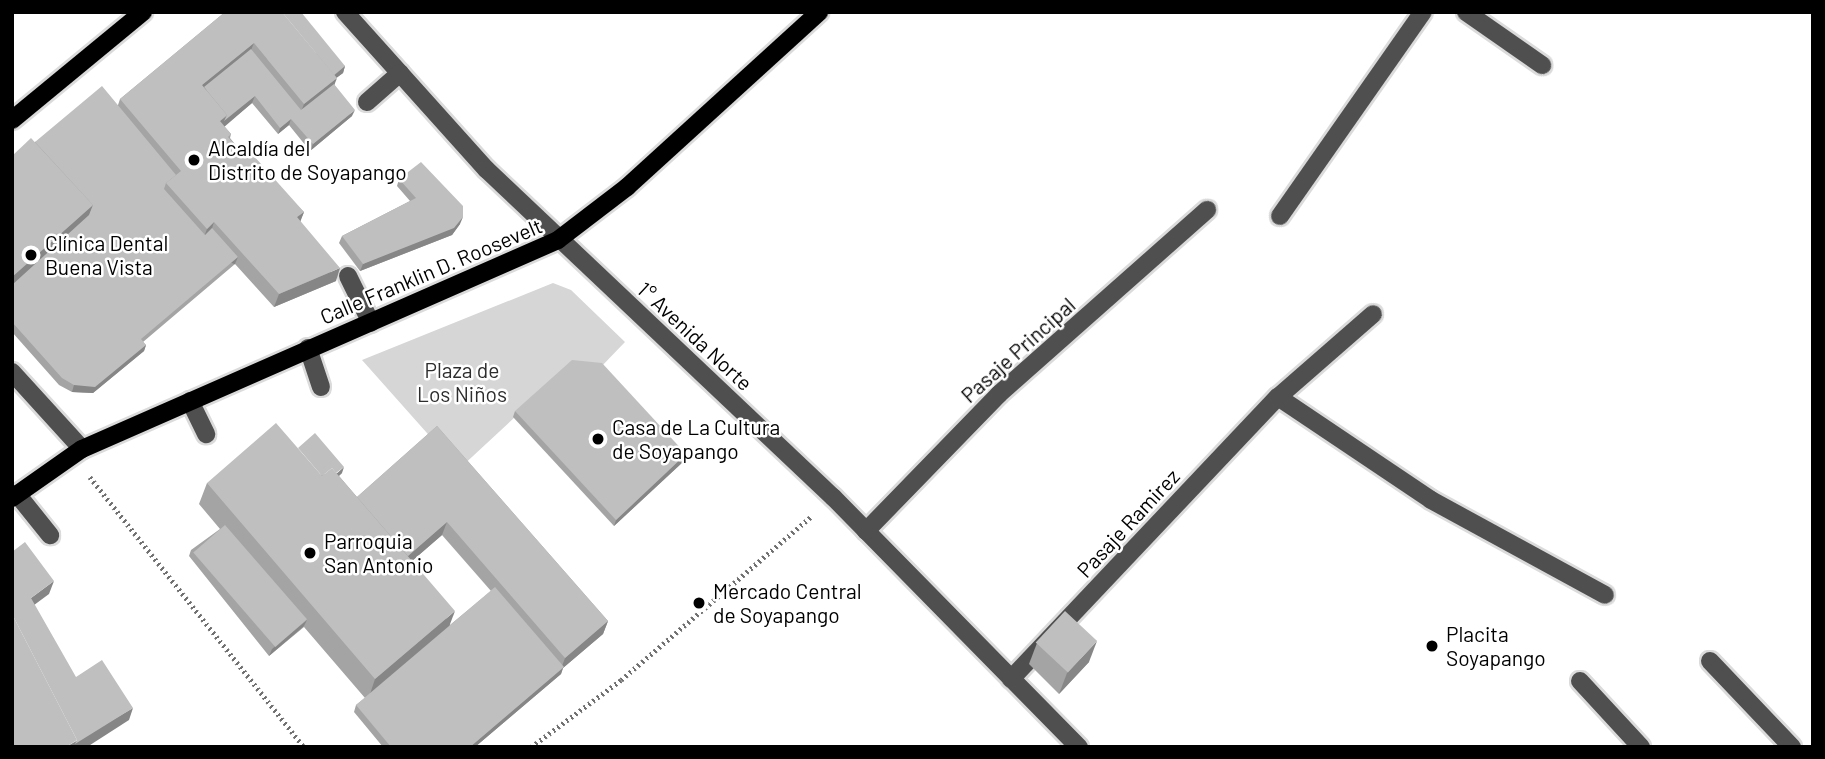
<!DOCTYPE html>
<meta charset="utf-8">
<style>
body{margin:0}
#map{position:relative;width:1825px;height:759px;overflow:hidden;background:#fff;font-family:Barlow,sans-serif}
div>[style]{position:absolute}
.green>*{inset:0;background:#d6d6d6}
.path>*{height:4.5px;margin-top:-2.25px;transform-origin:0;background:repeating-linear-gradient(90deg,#717171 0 2px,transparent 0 5.5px)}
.roads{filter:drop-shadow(2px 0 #dbdbdb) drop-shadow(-2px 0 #dbdbdb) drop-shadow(0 2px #dbdbdb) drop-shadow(0 -2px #dbdbdb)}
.minor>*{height:18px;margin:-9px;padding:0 9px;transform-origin:9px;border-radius:9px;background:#4f4f4f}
.major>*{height:18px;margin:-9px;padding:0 9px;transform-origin:9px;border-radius:9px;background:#000}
.wall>*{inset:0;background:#a4a4a4}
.shaded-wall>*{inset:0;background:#868686;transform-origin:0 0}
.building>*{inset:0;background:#bfbfbf;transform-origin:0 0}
.dots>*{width:19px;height:19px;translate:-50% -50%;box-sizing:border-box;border:4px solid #fff;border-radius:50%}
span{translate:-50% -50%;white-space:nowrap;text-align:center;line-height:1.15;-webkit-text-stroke:5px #fff;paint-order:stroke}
.poi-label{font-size:21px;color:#000}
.left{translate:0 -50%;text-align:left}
.street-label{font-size:21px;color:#000}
.park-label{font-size:21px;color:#2d2d2d}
.frame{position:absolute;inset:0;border:14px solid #000;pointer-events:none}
</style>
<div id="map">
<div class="green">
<div style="clip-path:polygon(553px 283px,571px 290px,625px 342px,599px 369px,569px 367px,459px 469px,362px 360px)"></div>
</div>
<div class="path">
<div style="left:90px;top:477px;width:345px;rotate:51.6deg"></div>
<div style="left:531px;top:747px;width:112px;rotate:-36.7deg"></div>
<div style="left:621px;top:680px;width:252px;rotate:-40.7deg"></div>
</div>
<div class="roads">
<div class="minor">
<div style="left:345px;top:12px;width:212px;rotate:48.1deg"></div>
<div style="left:487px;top:170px;width:476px;rotate:43.4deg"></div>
<div style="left:833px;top:497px;width:351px;rotate:45.5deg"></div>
<div style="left:1466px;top:12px;width:93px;rotate:34.9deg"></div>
<div style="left:367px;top:102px;width:44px;rotate:-41.3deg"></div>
<div style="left:1280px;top:216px;width:249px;rotate:-55deg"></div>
<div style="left:348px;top:276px;width:52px;rotate:63.9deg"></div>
<div style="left:308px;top:348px;width:41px;rotate:71.6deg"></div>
<div style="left:12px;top:372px;width:104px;rotate:47.7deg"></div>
<div style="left:1278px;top:397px;width:184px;rotate:33.9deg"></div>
<div style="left:1431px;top:500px;width:198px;rotate:28.6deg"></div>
<div style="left:190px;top:401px;width:37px;rotate:64deg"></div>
<div style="left:17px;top:494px;width:53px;rotate:51.2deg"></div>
<div style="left:866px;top:531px;width:191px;rotate:-45.8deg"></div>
<div style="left:999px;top:394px;width:278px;rotate:-41.5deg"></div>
<div style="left:1710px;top:661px;width:119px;rotate:46.4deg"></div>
<div style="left:1011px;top:679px;width:388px;rotate:-46.6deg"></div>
<div style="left:1278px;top:397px;width:126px;rotate:-41.1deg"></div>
<div style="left:1580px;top:681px;width:90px;rotate:47.3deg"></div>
</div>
<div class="major">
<div style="left:12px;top:120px;width:170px;rotate:-39.5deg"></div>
<div style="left:12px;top:498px;width:85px;rotate:-35deg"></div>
<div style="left:82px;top:449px;width:520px;rotate:-23.71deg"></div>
<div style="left:558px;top:240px;width:87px;rotate:-37.5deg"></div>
<div style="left:627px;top:187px;width:260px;rotate:-42.3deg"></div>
</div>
</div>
<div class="wall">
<div style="clip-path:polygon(225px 12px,345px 66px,343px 73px,336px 78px,334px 84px,352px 116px,310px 151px,289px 125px,278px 134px,252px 103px,224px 126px,231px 134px,230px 138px,239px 149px,304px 212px,300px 221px,336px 281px,274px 307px,235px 264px,143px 342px,146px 345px,144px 351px,93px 393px,72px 392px,59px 385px,12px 332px,12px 156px,35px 142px,118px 105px,120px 99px)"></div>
<div style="clip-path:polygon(399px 179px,460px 224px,452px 235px,360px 271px,339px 243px,342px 236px,410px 201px,397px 186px)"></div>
<div style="clip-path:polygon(515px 411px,686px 454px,684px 461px,614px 526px,513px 417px)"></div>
<div style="clip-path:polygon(evenodd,437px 426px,608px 621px,603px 634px,563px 668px,561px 674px,475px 747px,383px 747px,354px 712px,356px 705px,365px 698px,304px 627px,269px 656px,189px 556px,191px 550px,220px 529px,199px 504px,207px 483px,342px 473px,339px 476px,357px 497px,437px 426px,442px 535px,491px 591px,450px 625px,412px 561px,442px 535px)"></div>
<div style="clip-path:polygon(1037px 643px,1089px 662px,1059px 694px,1029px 664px)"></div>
</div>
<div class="shaded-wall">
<div style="clip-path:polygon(254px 43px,249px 55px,202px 94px,202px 85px)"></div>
<div style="clip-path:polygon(345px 66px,343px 73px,327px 85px,330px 79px)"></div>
<div style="clip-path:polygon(337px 78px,332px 91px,299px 117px,304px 104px)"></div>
<div style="clip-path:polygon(255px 96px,252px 103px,216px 134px,220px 121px)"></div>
<div style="clip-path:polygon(355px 110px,352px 116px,310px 151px,313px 144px)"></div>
<div style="clip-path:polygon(291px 119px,289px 125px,278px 134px,280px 128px)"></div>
<div style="clip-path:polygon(93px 205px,87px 222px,12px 289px,12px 277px)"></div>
<div style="clip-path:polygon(304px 212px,299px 225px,297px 217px)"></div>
<div style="clip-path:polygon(463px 217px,460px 224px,452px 235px,360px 271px,363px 264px)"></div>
<div style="clip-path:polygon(214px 222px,210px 235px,202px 242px,207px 229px)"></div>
<div style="left:238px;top:257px;width:8px;height:127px;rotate:113deg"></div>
<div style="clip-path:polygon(340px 268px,336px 281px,274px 307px,279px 294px)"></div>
<div style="clip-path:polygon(146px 345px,144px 351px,93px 393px,72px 392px,74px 385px)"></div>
<div style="clip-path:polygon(686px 454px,684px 461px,614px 526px,616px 520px)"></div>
<div style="clip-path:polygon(344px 467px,342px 473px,314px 497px,317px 491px)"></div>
<div style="clip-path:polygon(447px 522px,442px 535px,397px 574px,402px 561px)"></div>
<div style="clip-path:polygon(54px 581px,49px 594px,26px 611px,31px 598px)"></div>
<div style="clip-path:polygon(455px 611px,447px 632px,368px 700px,375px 679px)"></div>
<div style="clip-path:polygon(307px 620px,304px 626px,269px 656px,272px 649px)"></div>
<div style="clip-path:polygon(608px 621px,603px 634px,563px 668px,561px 674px,475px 747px,470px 747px,561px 669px,565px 658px)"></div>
<div style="clip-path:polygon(1097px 641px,1089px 662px,1059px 694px,1067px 673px)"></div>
<div style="clip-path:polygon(133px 708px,129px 720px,87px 747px,66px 747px)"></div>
</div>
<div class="building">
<div style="clip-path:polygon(225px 12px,282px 12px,337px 78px,304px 104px,254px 43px,202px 85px,227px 115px,220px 121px,231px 134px,228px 137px,239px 149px,244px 145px,304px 212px,297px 217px,340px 268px,279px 294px,214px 222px,207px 229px,166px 183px,181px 171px,120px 99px)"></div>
<div style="clip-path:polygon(282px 12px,301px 12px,345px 66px,334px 75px)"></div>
<div style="clip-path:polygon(251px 49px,301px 110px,334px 84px,355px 110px,313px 144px,291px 119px,280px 128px,255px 96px,224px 121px,227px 115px,204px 87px)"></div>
<div style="clip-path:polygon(102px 86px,176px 175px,166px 183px,164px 189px,205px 235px,212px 228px,238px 257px,141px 339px,146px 345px,95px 387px,74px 385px,62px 378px,12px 322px,12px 285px,89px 215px,93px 205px,35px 142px)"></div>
<div style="clip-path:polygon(31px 138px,93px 205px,12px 277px,12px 156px)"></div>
<div style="clip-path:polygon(421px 162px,463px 206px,463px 217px,454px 228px,363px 264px,342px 236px,416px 198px,399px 179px)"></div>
<div style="clip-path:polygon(572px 360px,602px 363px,686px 454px,616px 520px,515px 411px)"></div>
<div style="clip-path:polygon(276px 423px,322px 476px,332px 468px,455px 611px,375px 679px,207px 483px)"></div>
<div style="clip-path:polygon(437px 426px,608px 621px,565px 658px,447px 522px,408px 556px,357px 497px)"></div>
<div style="clip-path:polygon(315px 433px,344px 467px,336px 473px,332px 468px,322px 476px,298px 448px)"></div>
<div style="left:225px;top:525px;width:125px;height:42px;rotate:49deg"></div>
<div style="clip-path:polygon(25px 542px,54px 581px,31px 598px,76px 677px,102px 660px,133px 708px,75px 744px,77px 740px,12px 614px,12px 552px)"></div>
<div style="clip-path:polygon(495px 587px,564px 667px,470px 747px,391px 747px,356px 705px)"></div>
<div style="left:1065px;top:611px;width:44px;height:43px;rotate:43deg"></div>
<div style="clip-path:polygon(12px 614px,77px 740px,66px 747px,12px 747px)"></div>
</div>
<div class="dots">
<div style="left:194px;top:160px;background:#000"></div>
<div style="left:31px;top:255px;background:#000"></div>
<div style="left:598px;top:439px;background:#000"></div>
<div style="left:310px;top:553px;background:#000"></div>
<div style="left:699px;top:603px;background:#000"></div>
<div style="left:1432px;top:646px;background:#000"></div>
</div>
<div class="poi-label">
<span class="left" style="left:208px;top:160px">Alcaldía del<br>Distrito de Soyapango</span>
<span class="left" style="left:45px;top:255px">Clínica Dental<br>Buena Vista</span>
<span class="left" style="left:612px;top:439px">Casa de La Cultura<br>de Soyapango</span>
<span class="left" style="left:324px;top:553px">Parroquia<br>San Antonio</span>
<span class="left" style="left:713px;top:603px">Mercado Central<br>de Soyapango</span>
<span class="left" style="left:1446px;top:646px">Placita<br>Soyapango</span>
</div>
<div class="street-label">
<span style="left:431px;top:271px;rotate:-23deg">Calle Franklin D. Roosevelt</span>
<span style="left:695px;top:336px;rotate:43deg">1° Avenida Norte</span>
<span style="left:1018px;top:350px;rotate:-42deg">Pasaje Principal</span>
<span style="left:1128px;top:523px;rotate:-47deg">Pasaje Ramirez</span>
</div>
<div class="park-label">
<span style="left:462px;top:382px">Plaza de<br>Los Niños</span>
</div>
<div class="frame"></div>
</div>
